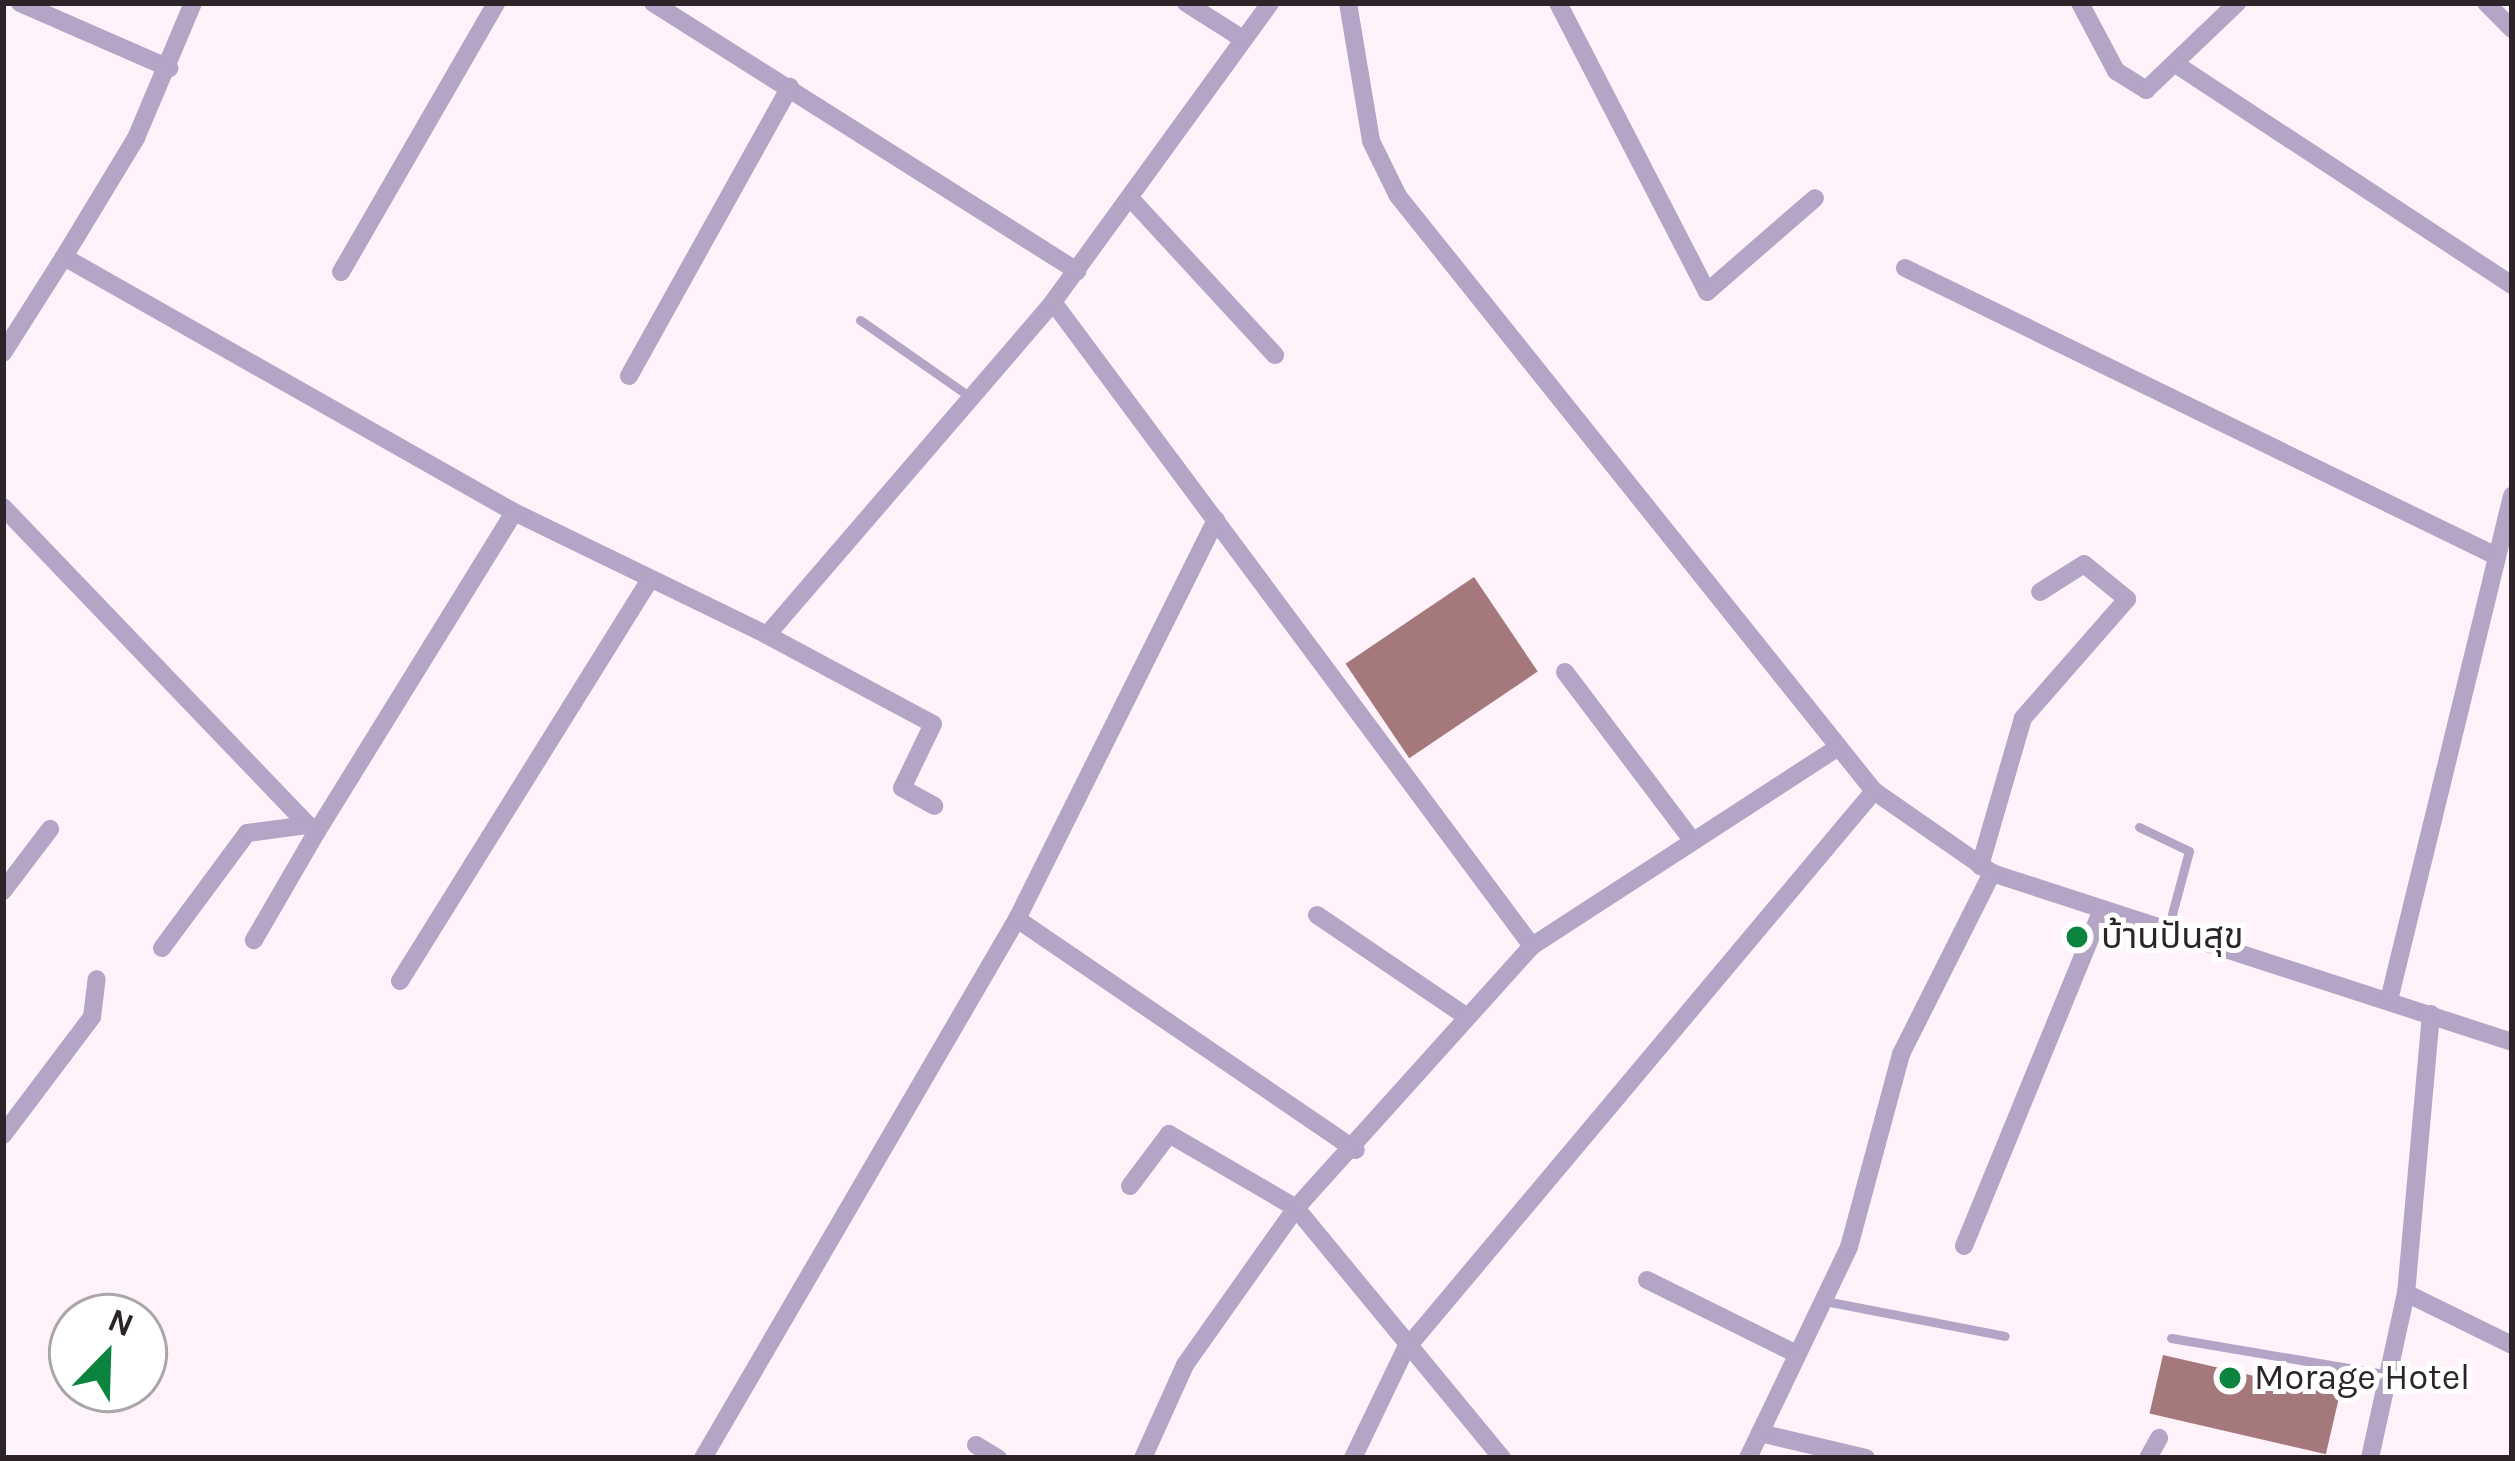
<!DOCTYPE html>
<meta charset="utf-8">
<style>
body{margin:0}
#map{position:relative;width:2515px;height:1461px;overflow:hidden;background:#fff2fa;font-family:Karla,"Noto Sans Thai",sans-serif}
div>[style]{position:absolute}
.building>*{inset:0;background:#a5797c;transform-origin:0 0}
.service>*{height:9px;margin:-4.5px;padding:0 4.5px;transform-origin:4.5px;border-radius:4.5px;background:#b4a4c6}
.minor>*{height:18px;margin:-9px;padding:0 9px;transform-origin:9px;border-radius:9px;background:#b4a4c6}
.dots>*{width:33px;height:33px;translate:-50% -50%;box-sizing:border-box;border:6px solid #fff;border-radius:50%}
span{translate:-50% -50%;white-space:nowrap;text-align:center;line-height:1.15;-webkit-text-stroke:10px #fff;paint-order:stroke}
.poi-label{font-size:36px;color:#2c2429}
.left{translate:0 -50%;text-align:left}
.frame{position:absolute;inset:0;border:6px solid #2c2429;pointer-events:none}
.north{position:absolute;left:48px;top:1293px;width:120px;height:120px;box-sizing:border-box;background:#fff;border:3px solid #aba7a9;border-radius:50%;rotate:23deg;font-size:33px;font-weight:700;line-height:48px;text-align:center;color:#2c2429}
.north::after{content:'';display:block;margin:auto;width:42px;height:54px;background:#0a843e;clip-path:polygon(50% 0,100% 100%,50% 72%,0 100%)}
</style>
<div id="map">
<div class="building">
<div style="left:1474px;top:577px;width:114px;height:155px;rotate:56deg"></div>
<div style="left:2163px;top:1355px;width:181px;height:60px;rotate:13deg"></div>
</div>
<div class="service">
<div style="left:860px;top:320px;width:133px;rotate:34.9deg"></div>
<div style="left:2139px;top:827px;width:55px;rotate:25.6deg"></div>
<div style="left:2189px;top:851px;width:81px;rotate:105.1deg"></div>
<div style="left:1825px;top:1301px;width:183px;rotate:11deg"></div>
<div style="left:2171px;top:1338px;width:222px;rotate:9.6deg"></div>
</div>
<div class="minor">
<div style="left:20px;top:3px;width:163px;rotate:23.6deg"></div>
<div style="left:193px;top:3px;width:147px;rotate:112.9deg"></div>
<div style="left:136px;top:138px;width:139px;rotate:121.2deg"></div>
<div style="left:64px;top:257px;width:517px;rotate:29.54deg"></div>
<div style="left:514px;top:512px;width:281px;rotate:25.9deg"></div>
<div style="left:767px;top:635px;width:439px;rotate:-49.3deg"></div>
<div style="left:1053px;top:302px;width:369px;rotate:-54deg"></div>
<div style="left:653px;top:3px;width:502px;rotate:32.3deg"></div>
<div style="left:1186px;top:3px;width:67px;rotate:32.3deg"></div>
<div style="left:1348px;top:3px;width:140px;rotate:80.5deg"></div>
<div style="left:1371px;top:141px;width:61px;rotate:63.9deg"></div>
<div style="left:1398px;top:196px;width:762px;rotate:51.34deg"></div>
<div style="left:1874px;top:791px;width:144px;rotate:34.8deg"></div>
<div style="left:1992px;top:873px;width:547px;rotate:18deg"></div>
<div style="left:1558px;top:3px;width:325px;rotate:62.7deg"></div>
<div style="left:1707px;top:292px;width:143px;rotate:-41deg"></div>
<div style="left:2080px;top:3px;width:77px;rotate:62.1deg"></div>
<div style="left:2116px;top:71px;width:36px;rotate:32deg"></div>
<div style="left:2146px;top:90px;width:126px;rotate:-43.7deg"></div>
<div style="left:2486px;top:3px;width:37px;rotate:45deg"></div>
<div style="left:2177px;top:65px;width:401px;rotate:33.3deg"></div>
<div style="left:1132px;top:200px;width:211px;rotate:47.3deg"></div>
<div style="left:1905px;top:268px;width:655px;rotate:25.98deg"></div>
<div style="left:341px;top:272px;width:310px;rotate:-60deg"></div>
<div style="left:1053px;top:302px;width:803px;rotate:53.36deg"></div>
<div style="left:3px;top:353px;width:114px;rotate:-57.6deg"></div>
<div style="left:629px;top:376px;width:331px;rotate:-60.9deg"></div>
<div style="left:3px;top:507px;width:452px;rotate:46.2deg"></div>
<div style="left:316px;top:833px;width:124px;rotate:120.1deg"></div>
<div style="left:767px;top:635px;width:188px;rotate:28.2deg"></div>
<div style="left:933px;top:724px;width:71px;rotate:115.8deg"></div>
<div style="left:902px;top:788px;width:37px;rotate:29deg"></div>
<div style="left:1565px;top:672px;width:212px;rotate:52.9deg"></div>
<div style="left:316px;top:833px;width:377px;rotate:-58.3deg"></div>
<div style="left:1980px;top:866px;width:154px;rotate:-73.8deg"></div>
<div style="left:2023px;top:718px;width:158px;rotate:-48.8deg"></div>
<div style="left:2127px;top:599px;width:55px;rotate:-140.9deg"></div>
<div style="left:2084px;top:564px;width:52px;rotate:147.5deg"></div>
<div style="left:3px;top:891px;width:78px;rotate:-52.8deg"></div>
<div style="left:1317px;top:915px;width:181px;rotate:34.2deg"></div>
<div style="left:1017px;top:919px;width:410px;rotate:34.3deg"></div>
<div style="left:162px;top:948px;width:143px;rotate:-53.5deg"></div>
<div style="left:247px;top:833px;width:62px;rotate:-7.5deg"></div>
<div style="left:400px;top:981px;width:473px;rotate:-58.1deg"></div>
<div style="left:2389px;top:1000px;width:519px;rotate:-76.29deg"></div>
<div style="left:2431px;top:1014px;width:280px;rotate:95.1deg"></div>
<div style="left:2406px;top:1293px;width:118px;rotate:26.1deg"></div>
<div style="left:3px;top:1135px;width:148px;rotate:-53deg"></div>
<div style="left:92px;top:1017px;width:38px;rotate:-83deg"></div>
<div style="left:1130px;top:1186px;width:65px;rotate:-53.1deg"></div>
<div style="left:1169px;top:1134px;width:147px;rotate:30.2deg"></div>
<div style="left:1296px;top:1208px;width:192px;rotate:125.3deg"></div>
<div style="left:1185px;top:1365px;width:102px;rotate:114.3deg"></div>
<div style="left:1964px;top:1246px;width:363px;rotate:-67.7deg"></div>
<div style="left:1647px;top:1280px;width:167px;rotate:26.3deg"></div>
<div style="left:1760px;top:1433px;width:109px;rotate:13.3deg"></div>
<div style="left:976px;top:1445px;width:26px;rotate:31deg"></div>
<div style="left:703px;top:1458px;width:624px;rotate:-59.78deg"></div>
<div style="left:1017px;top:919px;width:446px;rotate:-63.5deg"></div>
<div style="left:1353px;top:1458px;width:120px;rotate:-64.3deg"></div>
<div style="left:1405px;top:1350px;width:730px;rotate:-50deg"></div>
<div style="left:1502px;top:1458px;width:324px;rotate:-129.5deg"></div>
<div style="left:1296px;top:1208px;width:353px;rotate:-48deg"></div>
<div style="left:1532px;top:946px;width:360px;rotate:-33deg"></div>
<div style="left:1748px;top:1458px;width:234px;rotate:-64.4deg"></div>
<div style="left:1849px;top:1247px;width:200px;rotate:-74.9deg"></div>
<div style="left:1901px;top:1054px;width:203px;rotate:-63.3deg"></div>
<div style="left:2148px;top:1458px;width:23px;rotate:-61deg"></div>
<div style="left:2370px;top:1458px;width:169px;rotate:-77.7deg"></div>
</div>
<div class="dots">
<div style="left:2077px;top:937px;background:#0a843e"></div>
<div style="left:2230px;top:1378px;background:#0a843e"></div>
</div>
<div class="poi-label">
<span class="left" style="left:2101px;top:937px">บ้านปันสุข</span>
<span class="left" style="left:2254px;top:1378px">Morage Hotel</span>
</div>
<div class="frame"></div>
<div class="north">N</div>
</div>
